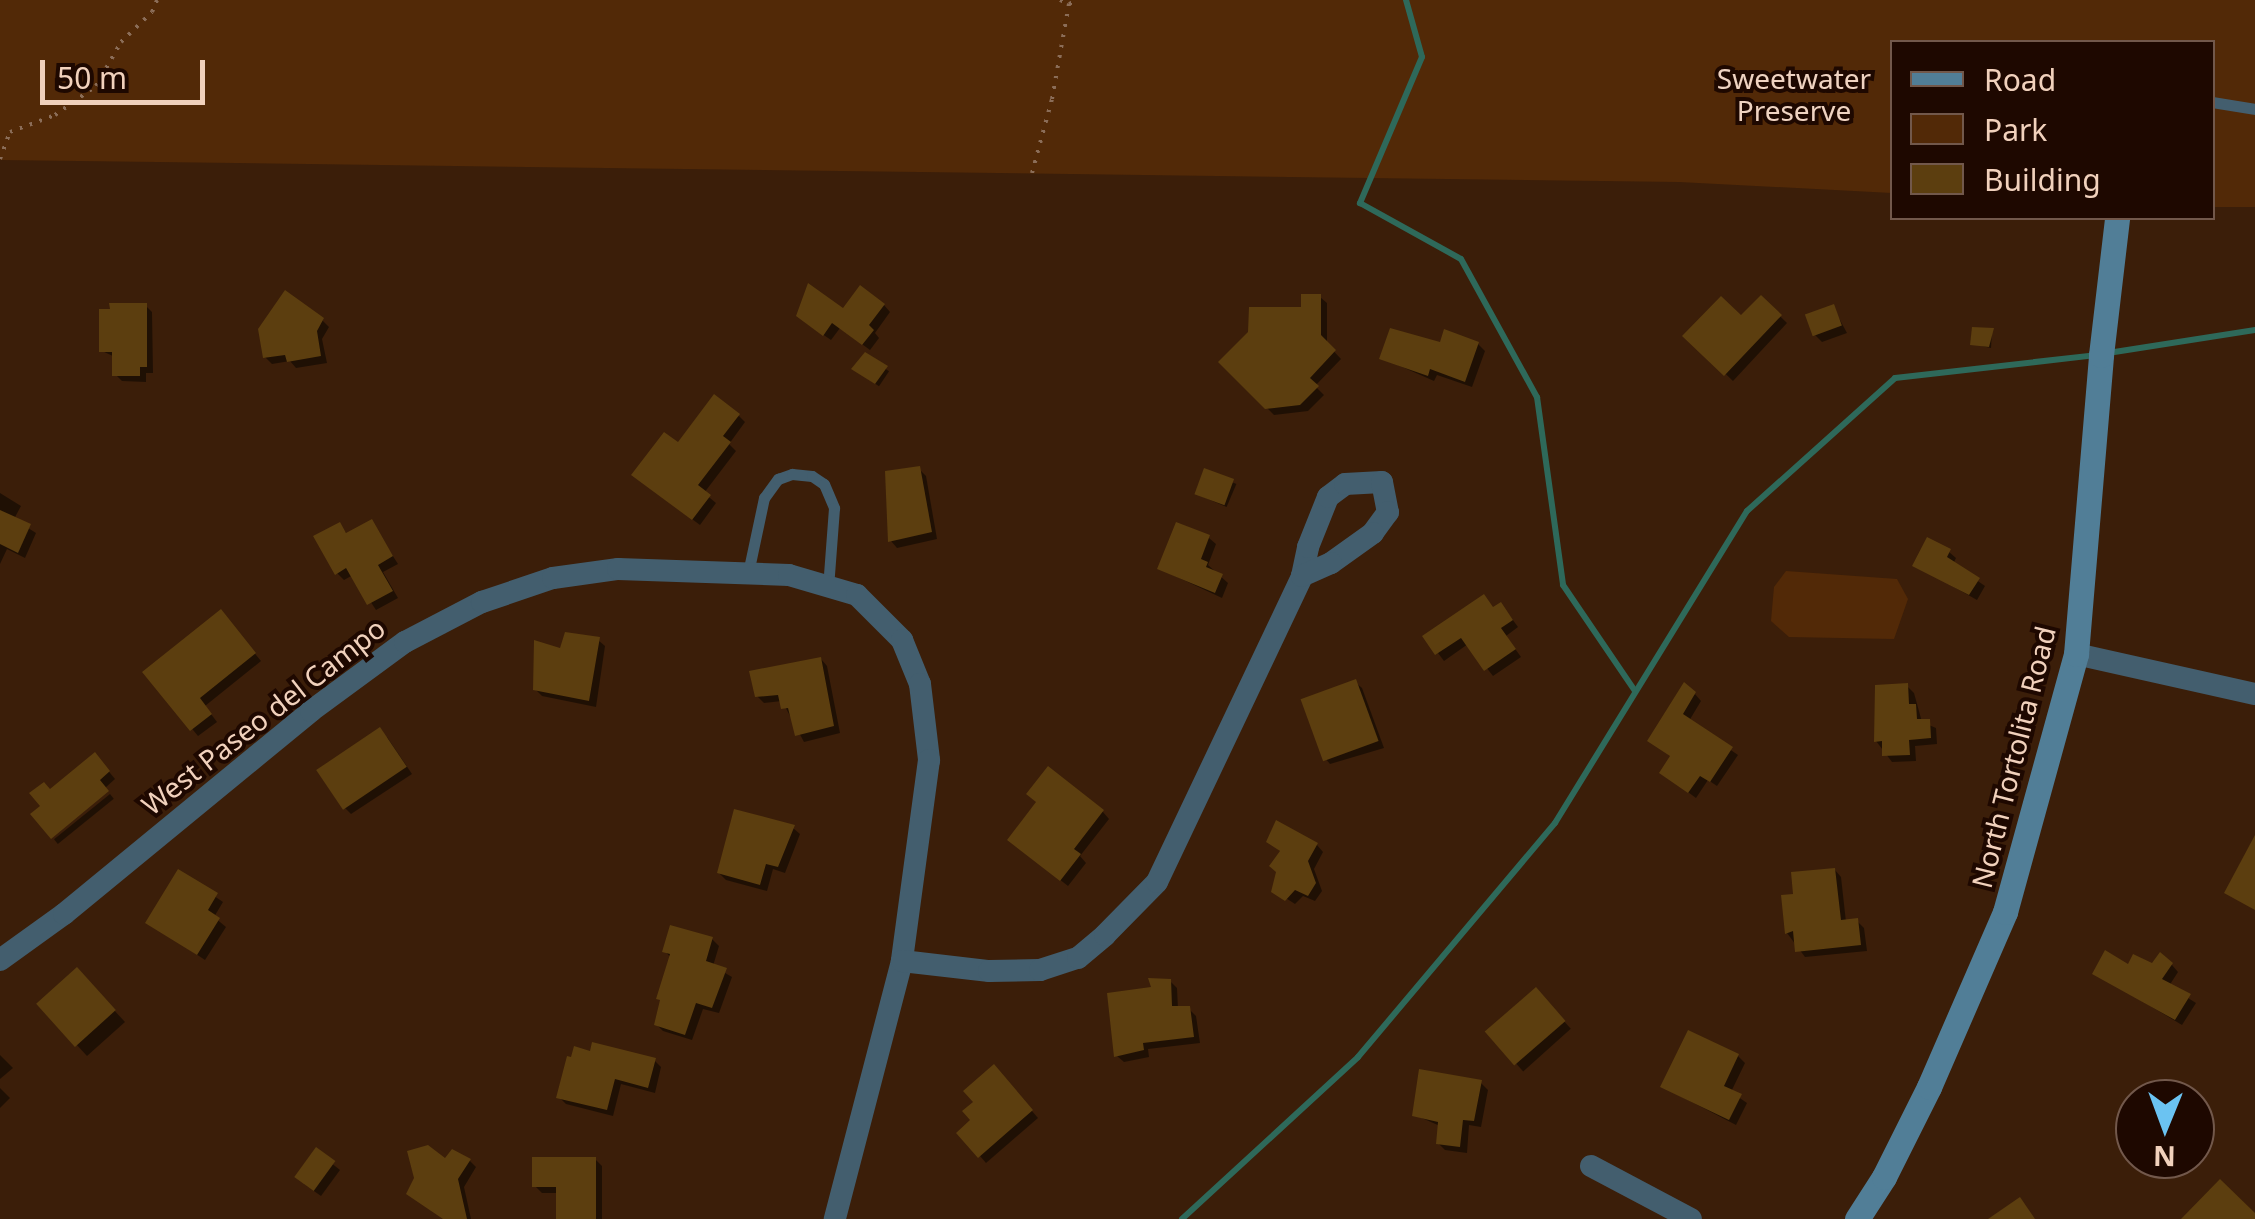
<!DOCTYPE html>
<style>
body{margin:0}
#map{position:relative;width:2255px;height:1219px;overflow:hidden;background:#3b1e09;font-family:"Noto Sans",sans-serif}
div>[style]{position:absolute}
.green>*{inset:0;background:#522907}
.shadow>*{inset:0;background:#0007;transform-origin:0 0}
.stream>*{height:6px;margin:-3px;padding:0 3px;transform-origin:3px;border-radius:3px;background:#2e695a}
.building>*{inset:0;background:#5c3e0f;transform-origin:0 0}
.path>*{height:4px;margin-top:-2px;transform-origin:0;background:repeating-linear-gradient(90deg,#8b6d58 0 2.5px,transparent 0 10.5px)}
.lane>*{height:11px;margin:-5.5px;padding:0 5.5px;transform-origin:5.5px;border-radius:5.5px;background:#435e6e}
.street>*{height:22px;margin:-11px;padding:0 11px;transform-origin:11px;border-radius:11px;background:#435e6e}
.secondary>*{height:25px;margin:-12.5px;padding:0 12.5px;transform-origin:12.5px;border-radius:12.5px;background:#517e97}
span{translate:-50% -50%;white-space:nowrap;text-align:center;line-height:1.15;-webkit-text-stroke:8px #1e0800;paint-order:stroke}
.park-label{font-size:28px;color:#efd3c1}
.street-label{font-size:28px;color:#f1d1bc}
.legend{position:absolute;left:1890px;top:40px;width:325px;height:180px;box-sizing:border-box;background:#1e0800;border:2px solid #72584b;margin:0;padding:12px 18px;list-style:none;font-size:30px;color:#f1d1bc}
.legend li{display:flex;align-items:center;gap:20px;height:50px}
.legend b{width:50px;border:2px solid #72584b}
.north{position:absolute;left:2115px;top:1079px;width:100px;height:100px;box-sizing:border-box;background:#1e0800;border:2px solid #72584b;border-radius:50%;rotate:181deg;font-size:28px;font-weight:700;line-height:40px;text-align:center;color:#f1d1bc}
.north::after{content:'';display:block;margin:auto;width:35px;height:45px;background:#6bc3f2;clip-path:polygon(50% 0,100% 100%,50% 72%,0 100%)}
.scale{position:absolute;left:40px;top:60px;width:165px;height:45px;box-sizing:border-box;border:5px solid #f1d1bc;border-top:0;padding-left:12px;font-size:30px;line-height:35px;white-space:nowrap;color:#f1d1bc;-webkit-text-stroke:8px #1e0800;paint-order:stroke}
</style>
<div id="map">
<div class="green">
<div style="clip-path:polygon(0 0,2255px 0,2255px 207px,2213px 207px,2212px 42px,1892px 42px,1892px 193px,1679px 182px,0 160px)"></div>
<div style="clip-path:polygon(1786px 571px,1897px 579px,1908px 599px,1894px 639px,1789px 637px,1771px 621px,1774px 587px)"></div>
</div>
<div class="shadow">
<div style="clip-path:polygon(1320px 297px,1327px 303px,1327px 344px,1341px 359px,1315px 386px,1324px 395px,1308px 411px,1274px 415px,1222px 362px)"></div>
<div style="clip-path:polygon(1761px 298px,1787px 323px,1733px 381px,1686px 336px,1741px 319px)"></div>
<div style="clip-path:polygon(884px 305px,890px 312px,875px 333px,879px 338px,870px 350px,840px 328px,831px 340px,806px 323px)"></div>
<div style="clip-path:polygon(146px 306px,152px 312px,153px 373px,146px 373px,146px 382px,122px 381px,115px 374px,115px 357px,102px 351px)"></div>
<div style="clip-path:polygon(1833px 307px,1847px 333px,1822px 342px,1815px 335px)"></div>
<div style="clip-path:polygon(322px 320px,329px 327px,322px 339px,327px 363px,296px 368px,290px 361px,272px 364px,265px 357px)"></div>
<div style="clip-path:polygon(1992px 330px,1991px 348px,1972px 344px)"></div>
<div style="clip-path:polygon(1478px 344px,1485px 351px,1472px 387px,1437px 375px,1434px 381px,1382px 358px,1441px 345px)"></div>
<div style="left:865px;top:355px;width:29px;height:18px;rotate:34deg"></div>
<div style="clip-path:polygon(739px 416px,745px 422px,729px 444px,736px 451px,704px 493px,716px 503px,700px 525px,641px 481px,679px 446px)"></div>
<div style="clip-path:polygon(919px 469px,926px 476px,937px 539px,897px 548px,891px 541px)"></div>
<div style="left:1206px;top:471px;width:33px;height:25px;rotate:23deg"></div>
<div style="clip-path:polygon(0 493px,21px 506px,14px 519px,36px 533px,25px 558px,7px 549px,0 564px)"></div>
<div style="clip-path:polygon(371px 522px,398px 564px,383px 572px,398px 598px,376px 610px,353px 575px,344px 580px,337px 573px,339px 525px,348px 535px)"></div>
<div style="clip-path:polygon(1209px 538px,1216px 544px,1208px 565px,1228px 583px,1222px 598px,1160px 569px)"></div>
<div style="clip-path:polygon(1949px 552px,1956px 558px,1953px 564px,1985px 586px,1977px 600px,1915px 565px)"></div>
<div style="clip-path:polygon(1494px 610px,1507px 612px,1518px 627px,1506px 636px,1521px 657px,1493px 676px,1468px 644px,1444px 661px,1426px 637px)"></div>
<div style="clip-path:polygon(227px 620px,261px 661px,205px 706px,217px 722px,198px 736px,146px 673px)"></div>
<div style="clip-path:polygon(598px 640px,605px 646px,596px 707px,542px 696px,535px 689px,562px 651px)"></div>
<div style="clip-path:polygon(821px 659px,827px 666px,840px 733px,804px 742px,782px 701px,764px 703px,757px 696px)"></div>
<div style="clip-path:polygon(1355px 682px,1362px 688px,1384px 748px,1330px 764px,1324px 757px)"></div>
<div style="clip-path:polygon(1907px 686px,1914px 693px,1922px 722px,1936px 728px,1937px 744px,1915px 746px,1916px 761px,1892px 762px,1876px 741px)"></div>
<div style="clip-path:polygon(1695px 694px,1701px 701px,1689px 721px,1738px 755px,1717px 786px,1708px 780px,1696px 798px,1662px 773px,1672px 757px,1650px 741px)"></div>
<div style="clip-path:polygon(387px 737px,412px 774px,351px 814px,344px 807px)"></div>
<div style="clip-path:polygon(101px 762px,115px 779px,105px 788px,43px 806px,50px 792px)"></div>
<div style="left:110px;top:794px;width:6px;height:72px;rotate:51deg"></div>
<div style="clip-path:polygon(1039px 803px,1103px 812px,1109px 819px,1080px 856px,1086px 863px,1068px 886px,1017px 846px)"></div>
<div style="clip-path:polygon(793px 828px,800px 834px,785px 873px,773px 869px,767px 891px,726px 880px,719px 873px)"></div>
<div style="clip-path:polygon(1269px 841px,1317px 845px,1323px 852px,1314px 869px,1322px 891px,1315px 901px,1303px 896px,1295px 904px,1278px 893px,1282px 853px)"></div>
<div style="clip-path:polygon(1835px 870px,1841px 877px,1846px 922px,1857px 921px,1864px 928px,1867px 951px,1805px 957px,1787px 933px,1796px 896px)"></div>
<div style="clip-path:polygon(179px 872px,223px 902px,214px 917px,226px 927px,205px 960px,148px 922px)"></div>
<div style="clip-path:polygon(712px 939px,719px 946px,713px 966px,732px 977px,719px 1013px,703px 1009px,692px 1040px,663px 1031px,656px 1024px,671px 958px,665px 951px)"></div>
<div style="clip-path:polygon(2172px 965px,2178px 972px,2169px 986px,2196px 1003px,2182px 1025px,2095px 973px)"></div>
<div style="clip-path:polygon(1170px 981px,1177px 988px,1178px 1009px,1189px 1009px,1196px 1016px,1200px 1043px,1148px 1049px,1149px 1057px,1124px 1062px,1117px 1056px,1154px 989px)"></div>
<div style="clip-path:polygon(88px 982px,125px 1022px,87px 1056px,39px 1004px)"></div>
<div style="left:1536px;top:990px;width:52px;height:64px;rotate:48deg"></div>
<div style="clip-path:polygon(0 1055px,13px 1068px,0 1079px)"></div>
<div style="clip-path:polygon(1738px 1056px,1745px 1063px,1731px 1092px,1747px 1103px,1736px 1125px,1663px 1087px)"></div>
<div style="clip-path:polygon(654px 1060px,661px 1067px,655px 1093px,621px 1084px,613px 1116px,566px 1104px,559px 1097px)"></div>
<div style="clip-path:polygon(1000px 1074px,1038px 1118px,986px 1163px,980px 1156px,974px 1121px)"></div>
<div style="clip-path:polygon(1481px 1083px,1488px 1090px,1481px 1127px,1469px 1125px,1467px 1153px,1445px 1150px,1438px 1143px,1440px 1126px,1415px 1115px)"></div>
<div style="clip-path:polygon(0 1088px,10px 1098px,0 1108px)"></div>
<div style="clip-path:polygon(316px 1151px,340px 1170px,321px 1196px,304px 1184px)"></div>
<div style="clip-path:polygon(595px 1159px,602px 1166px,602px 1219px,558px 1219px,558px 1193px,542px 1193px,535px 1186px)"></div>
<div style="clip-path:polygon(445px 1161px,470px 1161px,476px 1167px,464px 1187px,471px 1219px,443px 1219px)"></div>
</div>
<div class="stream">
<div style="left:1406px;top:0;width:59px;rotate:74.3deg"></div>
<div style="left:1422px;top:57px;width:159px;rotate:113deg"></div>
<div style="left:1360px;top:203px;width:115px;rotate:29deg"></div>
<div style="left:1461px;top:259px;width:158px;rotate:61.2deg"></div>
<div style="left:1537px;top:397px;width:190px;rotate:82.1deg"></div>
<div style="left:1563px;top:585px;width:128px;rotate:55.8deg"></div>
<div style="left:2108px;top:353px;width:149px;rotate:-8.9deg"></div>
<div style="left:1182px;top:1219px;width:239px;rotate:-42.6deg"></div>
<div style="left:1358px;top:1057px;width:306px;rotate:-49.9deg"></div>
<div style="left:1555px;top:823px;width:366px;rotate:-58.4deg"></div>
<div style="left:1747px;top:511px;width:199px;rotate:-41.9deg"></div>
<div style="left:1895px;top:378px;width:202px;rotate:-6.5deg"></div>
</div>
<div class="building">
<div style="clip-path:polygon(808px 283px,843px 308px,860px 285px,885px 304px,869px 325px,874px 330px,862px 345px,832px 323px,823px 336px,796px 316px)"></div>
<div style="clip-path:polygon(285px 290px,324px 318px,317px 331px,321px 356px,287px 362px,285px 355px,263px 358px,258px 329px)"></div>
<div style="clip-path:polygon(1301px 294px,1321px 294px,1321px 335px,1336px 350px,1310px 378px,1319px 386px,1300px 405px,1265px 409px,1218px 362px,1248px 332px,1249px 307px,1301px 307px)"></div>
<div style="clip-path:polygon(1761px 295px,1782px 315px,1724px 376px,1682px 336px,1721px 296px,1741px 315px)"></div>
<div style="clip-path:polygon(109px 303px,147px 303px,147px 367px,140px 367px,140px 376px,112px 376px,112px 352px,99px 352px,99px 309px,110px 309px)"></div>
<div style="left:1834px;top:304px;width:23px;height:31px;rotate:70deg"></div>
<div style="clip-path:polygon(1972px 327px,1994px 328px,1989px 347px,1970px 345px)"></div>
<div style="clip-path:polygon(1390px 328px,1440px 342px,1444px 329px,1479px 342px,1465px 382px,1430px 369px,1428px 376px,1379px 359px)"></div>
<div style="clip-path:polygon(865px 352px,888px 366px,875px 384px,851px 369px)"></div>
<div style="clip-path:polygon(714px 394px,740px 414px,723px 436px,731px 442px,698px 485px,711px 495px,692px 520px,631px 475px,664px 432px,678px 442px)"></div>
<div style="clip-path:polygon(920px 466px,932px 532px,888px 542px,885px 471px)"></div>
<div style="left:1204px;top:468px;width:32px;height:28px;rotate:20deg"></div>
<div style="clip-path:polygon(0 510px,31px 524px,18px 553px,0 544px)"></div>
<div style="clip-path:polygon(372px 519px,393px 556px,378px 565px,393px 591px,367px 605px,346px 568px,335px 575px,313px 536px,340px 522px,346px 533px)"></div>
<div style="clip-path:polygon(1176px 522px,1210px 535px,1201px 559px,1208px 562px,1206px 567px,1223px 574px,1215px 593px,1157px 569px)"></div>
<div style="clip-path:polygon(1927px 537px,1951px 549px,1947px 557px,1980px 578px,1969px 595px,1912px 566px)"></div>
<div style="clip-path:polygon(1484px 594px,1493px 607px,1501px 602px,1513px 620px,1501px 628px,1516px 649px,1484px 671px,1461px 638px,1435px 655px,1422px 636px)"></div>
<div style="clip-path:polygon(221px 609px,256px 653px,200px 698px,212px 714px,190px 731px,142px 672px)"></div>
<div style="clip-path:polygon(565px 632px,600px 637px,589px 701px,533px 690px,534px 640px,560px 648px)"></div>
<div style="clip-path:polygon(821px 657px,834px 726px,795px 736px,788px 708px,781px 709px,778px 695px,755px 697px,749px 671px)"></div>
<div style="left:1356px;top:679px;width:66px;height:59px;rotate:70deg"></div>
<div style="clip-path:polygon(1684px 682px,1696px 692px,1683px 714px,1733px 747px,1710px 782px,1700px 776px,1688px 793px,1659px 773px,1670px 756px,1647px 741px)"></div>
<div style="clip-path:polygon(1908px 683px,1909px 704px,1916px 704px,1917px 719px,1930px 719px,1931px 738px,1909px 740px,1910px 755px,1882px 756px,1882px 741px,1874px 742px,1875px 685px)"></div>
<div style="left:380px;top:727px;width:48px;height:77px;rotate:56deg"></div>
<div style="clip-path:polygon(95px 752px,110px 771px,100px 780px,109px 791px,51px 839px,30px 814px,40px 806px,29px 793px,44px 782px,50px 789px)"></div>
<div style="clip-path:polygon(1048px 766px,1104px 810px,1074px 849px,1081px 854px,1060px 881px,1007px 840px,1036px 802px,1026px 794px)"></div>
<div style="clip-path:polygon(734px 809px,795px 825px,778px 867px,766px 864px,760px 885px,717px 873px)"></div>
<div style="clip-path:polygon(1276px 820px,1318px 843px,1308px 861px,1316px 883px,1308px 896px,1295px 890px,1285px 901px,1271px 892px,1276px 872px,1269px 866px,1280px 851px,1266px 842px)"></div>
<div style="clip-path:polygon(2255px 835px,2255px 910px,2224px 893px)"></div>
<div style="clip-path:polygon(1835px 868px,1841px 920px,1858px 918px,1861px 945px,1795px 952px,1793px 931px,1785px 934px,1781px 895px,1793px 894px,1791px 872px)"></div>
<div style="clip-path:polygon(178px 869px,218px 893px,208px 910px,220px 918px,197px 955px,145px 923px)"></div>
<div style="clip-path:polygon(670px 925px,713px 937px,706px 961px,727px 968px,712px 1008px,696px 1003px,685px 1035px,654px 1025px,660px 1000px,656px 999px,670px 954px,662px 952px)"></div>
<div style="clip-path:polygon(2105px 950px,2128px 964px,2133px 954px,2152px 963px,2160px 952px,2173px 963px,2162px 979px,2191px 994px,2175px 1020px,2092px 974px)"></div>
<div style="left:77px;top:967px;width:58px;height:55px;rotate:48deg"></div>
<div style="clip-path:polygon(1148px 978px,1171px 979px,1172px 1006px,1190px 1006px,1194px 1037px,1143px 1043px,1144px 1050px,1114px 1057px,1107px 993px,1151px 987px)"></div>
<div style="left:1536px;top:987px;width:45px;height:68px;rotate:49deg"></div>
<div style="clip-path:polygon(1688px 1030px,1739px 1054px,1724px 1086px,1742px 1094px,1729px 1120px,1660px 1087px)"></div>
<div style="clip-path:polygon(592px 1042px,656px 1058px,648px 1088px,615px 1079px,607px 1110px,556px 1098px,567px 1056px,571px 1057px,574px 1046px,590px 1051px)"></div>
<div style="clip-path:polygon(994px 1064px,1033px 1110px,978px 1158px,956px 1133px,970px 1120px,962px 1111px,973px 1102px,963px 1091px)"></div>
<div style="clip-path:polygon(1419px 1069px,1482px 1080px,1474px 1121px,1463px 1120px,1460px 1147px,1436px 1144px,1438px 1122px,1412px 1116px)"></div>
<div style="clip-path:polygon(428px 1145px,445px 1158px,452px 1149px,471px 1159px,458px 1179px,467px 1219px,443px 1219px,406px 1194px,414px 1178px,407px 1151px)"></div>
<div style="left:316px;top:1147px;width:24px;height:37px;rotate:36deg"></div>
<div style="clip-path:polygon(532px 1157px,596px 1157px,596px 1219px,556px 1219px,556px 1187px,532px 1187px)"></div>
<div style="clip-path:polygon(2220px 1179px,2255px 1213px,2255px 1219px,2181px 1219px)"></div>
<div style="clip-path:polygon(2020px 1197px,2035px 1219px,1988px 1219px)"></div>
</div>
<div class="path">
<div style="left:1060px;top:0;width:10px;rotate:24deg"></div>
<div style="left:1069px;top:4px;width:10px;rotate:-24deg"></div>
<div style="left:0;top:159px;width:29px;rotate:-70deg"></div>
<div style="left:10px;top:132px;width:48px;rotate:-20.7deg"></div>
<div style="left:55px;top:115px;width:50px;rotate:-35.3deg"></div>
<div style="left:96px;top:86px;width:51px;rotate:-60.4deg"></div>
<div style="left:121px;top:42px;width:43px;rotate:-44.1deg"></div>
<div style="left:152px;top:12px;width:13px;rotate:-67deg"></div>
<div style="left:1032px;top:173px;width:77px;rotate:-74.9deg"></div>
<div style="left:1052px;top:99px;width:97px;rotate:-79.9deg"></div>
</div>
<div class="lane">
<div style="left:2212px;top:102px;width:44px;rotate:9.2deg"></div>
<div style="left:748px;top:573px;width:77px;rotate:-78deg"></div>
<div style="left:764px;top:498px;width:24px;rotate:-54deg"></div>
<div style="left:778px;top:479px;width:15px;rotate:-20deg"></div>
<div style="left:792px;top:474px;width:20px;rotate:6deg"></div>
<div style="left:812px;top:476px;width:14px;rotate:34deg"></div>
<div style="left:824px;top:484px;width:26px;rotate:67deg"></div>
<div style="left:834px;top:508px;width:79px;rotate:94.3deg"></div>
</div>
<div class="street">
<div style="left:2076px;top:654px;width:183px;rotate:12.6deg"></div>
<div style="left:0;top:960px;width:79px;rotate:-35.7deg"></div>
<div style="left:64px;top:914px;width:320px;rotate:-39.4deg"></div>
<div style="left:311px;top:711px;width:117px;rotate:-36.3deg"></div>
<div style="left:405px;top:642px;width:87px;rotate:-27.5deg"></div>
<div style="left:482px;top:602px;width:75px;rotate:-18.7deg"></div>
<div style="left:553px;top:578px;width:66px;rotate:-7.9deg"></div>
<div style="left:618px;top:569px;width:171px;rotate:2deg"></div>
<div style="left:789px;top:575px;width:71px;rotate:16.4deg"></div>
<div style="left:857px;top:595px;width:64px;rotate:45deg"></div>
<div style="left:902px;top:640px;width:48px;rotate:67.8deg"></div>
<div style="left:920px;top:684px;width:77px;rotate:83.2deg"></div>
<div style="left:929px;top:760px;width:203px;rotate:97.7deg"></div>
<div style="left:902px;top:961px;width:267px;rotate:104.6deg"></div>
<div style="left:902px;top:961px;width:88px;rotate:6.6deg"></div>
<div style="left:989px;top:971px;width:51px;rotate:-1.1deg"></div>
<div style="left:1040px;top:970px;width:40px;rotate:-18deg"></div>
<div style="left:1078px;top:958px;width:35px;rotate:-40deg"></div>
<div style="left:1105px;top:935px;width:74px;rotate:-45.5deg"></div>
<div style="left:1157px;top:882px;width:339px;rotate:-64.6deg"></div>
<div style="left:1302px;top:576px;width:30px;rotate:-78deg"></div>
<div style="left:1308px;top:547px;width:54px;rotate:-68.2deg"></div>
<div style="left:1328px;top:497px;width:21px;rotate:-37deg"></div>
<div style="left:1345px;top:484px;width:37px;rotate:-3deg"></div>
<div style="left:1382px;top:482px;width:31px;rotate:79deg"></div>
<div style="left:1388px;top:512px;width:26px;rotate:126deg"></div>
<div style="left:1373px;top:533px;width:52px;rotate:144.5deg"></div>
<div style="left:1331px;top:563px;width:32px;rotate:156deg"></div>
<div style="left:1591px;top:1166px;width:113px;rotate:27.9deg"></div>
</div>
<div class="secondary">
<div style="left:1857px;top:1219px;width:50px;rotate:-57.3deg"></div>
<div style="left:1884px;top:1177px;width:101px;rotate:-63.4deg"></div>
<div style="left:1929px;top:1087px;width:191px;rotate:-66.5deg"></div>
<div style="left:2005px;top:912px;width:268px;rotate:-74.6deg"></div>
<div style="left:2076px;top:654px;width:300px;rotate:-85.2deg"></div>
<div style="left:2101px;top:355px;width:138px;rotate:-83.3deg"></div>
</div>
<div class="park-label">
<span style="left:1794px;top:94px">Sweetwater<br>Preserve</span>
</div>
<div class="street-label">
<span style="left:263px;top:716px;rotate:-38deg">West Paseo del Campo</span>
<span style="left:2013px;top:757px;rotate:-76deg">North Tortolita Road</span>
</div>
<ul class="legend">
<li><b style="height:12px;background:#517e97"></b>Road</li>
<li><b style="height:28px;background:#522907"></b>Park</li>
<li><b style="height:28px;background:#5c3e0f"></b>Building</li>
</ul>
<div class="north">N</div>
<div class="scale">50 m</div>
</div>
